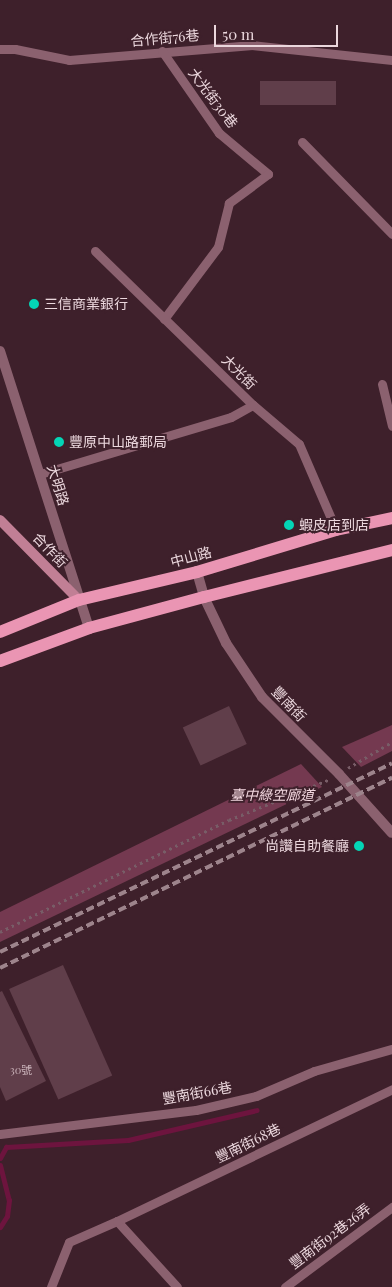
<!DOCTYPE html>
<meta charset="utf-8">
<style>
body{margin:0}
#map{position:relative;width:392px;height:1287px;overflow:hidden;background:#3e202b;font-family:"Playfair Display","Noto Sans TC",serif}
div>[style]{position:absolute}
.green>*{inset:0;background:#743950}
.stream>*{height:5px;margin:-2.5px;padding:0 2.5px;transform-origin:2.5px;border-radius:2.5px;background:#6d143e}
.building>*{inset:0;background:#603e4a;transform-origin:0 0}
.path>*{height:3px;margin-top:-1.5px;transform-origin:0;background:repeating-linear-gradient(90deg,#785d67 0 2.5px,transparent 0 6.5px)}
.lane>*{height:9px;margin:-4.5px;padding:0 4.5px;transform-origin:4.5px;border-radius:4.5px;background:#8b616f}
.street>*{height:10px;margin:-5px;padding:0 5px;transform-origin:5px;border-radius:5px;background:#8b616f}
.secondary>*{height:10px;margin:-5px;padding:0 5px;transform-origin:5px;border-radius:5px;background:#c17f95}
.primary>*{height:12px;margin:-6px;padding:0 6px;transform-origin:6px;border-radius:6px;background:#ea95b3}
.rail>*{height:4px;margin-top:-2px;transform-origin:0;background:repeating-linear-gradient(90deg,#9d848c 0 8px,transparent 0 12px)}
.dots>*{width:14px;height:14px;translate:-50% -50%;box-sizing:border-box;border:2px solid #3e202b;border-radius:50%}
span{translate:-50% -50%;white-space:nowrap;text-align:center;line-height:1.15;-webkit-text-stroke:4px #3e202b;paint-order:stroke}
.number-label{font-size:11px;color:#c8b1b8}
.number-label span{-webkit-text-stroke-width:0}
.street-label{font-size:14px;color:#ebd7dd}
.poi-label{font-size:14px;color:#ebd7dd}
.left{translate:0 -50%;text-align:left}
.right{translate:-100% -50%;text-align:right}
.park-label{font-size:14px;color:#f2d7df;font-style:italic}
.scale{position:absolute;left:214px;top:25px;width:124px;height:22px;box-sizing:border-box;border:2px solid #ebd7dd;border-top:0;padding-left:6px;font-size:15px;line-height:18px;white-space:nowrap;color:#ebd7dd;-webkit-text-stroke:4px #3e202b;paint-order:stroke}
</style>
<div id="map">
<div class="green">
<div style="clip-path:polygon(392px 725px,392px 751px,361px 767px,342px 747px)"></div>
<div style="clip-path:polygon(301px 764px,322px 787px,0 942px,0 912px)"></div>
</div>
<div class="stream">
<div style="left:0;top:1158px;width:13px;rotate:-61deg"></div>
<div style="left:6px;top:1147px;width:122px;rotate:-3.3deg"></div>
<div style="left:128px;top:1140px;width:132px;rotate:-13.1deg"></div>
<div style="left:0;top:1165px;width:36px;rotate:76deg"></div>
<div style="left:9px;top:1200px;width:16px;rotate:97deg"></div>
<div style="left:7px;top:1216px;width:13px;rotate:122deg"></div>
</div>
<div class="building">
<div style="left:260px;top:81px;width:76px;height:24px"></div>
<div style="left:229px;top:706px;width:42px;height:51px;rotate:65deg"></div>
<div style="left:63px;top:965px;width:121px;height:59px;rotate:66deg"></div>
<div style="clip-path:polygon(2px 991px,46px 1081px,6px 1101px,0 1087px,0 992px)"></div>
</div>
<div class="path">
<div style="left:348px;top:768px;width:51px;rotate:-30.6deg"></div>
<div style="left:0;top:932px;width:255px;rotate:-26.1deg"></div>
<div style="left:229px;top:820px;width:107px;rotate:-22deg"></div>
</div>
<div class="lane">
<div style="left:0;top:49px;width:15px"></div>
<div style="left:15px;top:49px;width:55px;rotate:11.5deg"></div>
<div style="left:69px;top:60px;width:184px;rotate:-4.7deg"></div>
<div style="left:252px;top:45px;width:141px;rotate:6.1deg"></div>
<div style="left:162px;top:51px;width:100px;rotate:55.2deg"></div>
<div style="left:219px;top:133px;width:64px;rotate:39.9deg"></div>
<div style="left:268px;top:174px;width:49px;rotate:143.4deg"></div>
<div style="left:229px;top:203px;width:45px;rotate:104deg"></div>
<div style="left:218px;top:247px;width:90px;rotate:126.9deg"></div>
<div style="left:302px;top:142px;width:129px;rotate:45.6deg"></div>
<div style="left:95px;top:251px;width:221px;rotate:44.3deg"></div>
<div style="left:253px;top:405px;width:60px;rotate:40.3deg"></div>
<div style="left:299px;top:444px;width:94px;rotate:66.7deg"></div>
<div style="left:382px;top:384px;width:43px;rotate:76.6deg"></div>
<div style="left:40px;top:474px;width:199px;rotate:-16.6deg"></div>
<div style="left:231px;top:417px;width:25px;rotate:-29deg"></div>
<div style="left:0;top:1134px;width:197px;rotate:-7deg"></div>
<div style="left:196px;top:1110px;width:62px;rotate:-13.1deg"></div>
<div style="left:256px;top:1096px;width:63px;rotate:-23.3deg"></div>
<div style="left:314px;top:1071px;width:81px;rotate:-15.8deg"></div>
<div style="left:117px;top:1221px;width:89px;rotate:47.7deg"></div>
<div style="left:51px;top:1287px;width:48px;rotate:-68.2deg"></div>
<div style="left:69px;top:1242px;width:52px;rotate:-23.6deg"></div>
<div style="left:117px;top:1221px;width:305px;rotate:-25.6deg"></div>
<div style="left:285px;top:1287px;width:134px;rotate:-36.8deg"></div>
</div>
<div class="street">
<div style="left:0;top:351px;width:291px;rotate:72.2deg"></div>
<div style="left:197px;top:572px;width:26px;rotate:74deg"></div>
<div style="left:204px;top:597px;width:51px;rotate:64.4deg"></div>
<div style="left:226px;top:643px;width:65px;rotate:56.3deg"></div>
<div style="left:262px;top:697px;width:109px;rotate:45deg"></div>
<div style="left:339px;top:774px;width:79px;rotate:48.1deg"></div>
</div>
<div class="secondary">
<div style="left:0;top:520px;width:112px;rotate:45.4deg"></div>
</div>
<div class="primary">
<div style="left:0;top:632px;width:85px;rotate:-22.1deg"></div>
<div style="left:79px;top:600px;width:121px;rotate:-13.3deg"></div>
<div style="left:197px;top:572px;width:145px;rotate:-16.8deg"></div>
<div style="left:336px;top:530px;width:57px;rotate:-12.1deg"></div>
<div style="left:0;top:661px;width:95px;rotate:-20.3deg"></div>
<div style="left:89px;top:628px;width:119px;rotate:-15.1deg"></div>
<div style="left:204px;top:597px;width:194px;rotate:-14deg"></div>
</div>
<div class="rail">
<div style="left:0;top:952px;width:435px;rotate:-25.7deg"></div>
<div style="left:0;top:968px;width:436px;rotate:-25.9deg"></div>
</div>
<div class="dots">
<div style="left:34px;top:304px;background:#04d5b6"></div>
<div style="left:59px;top:442px;background:#04d5b6"></div>
<div style="left:289px;top:525px;background:#04d5b6"></div>
<div style="left:359px;top:846px;background:#04d5b6"></div>
</div>
<div class="number-label">
<span style="left:21px;top:1070px">30號</span>
</div>
<div class="street-label">
<span style="left:165px;top:38px;rotate:-5deg">合作街76巷</span>
<span style="left:213px;top:98px;rotate:53deg">大光街30巷</span>
<span style="left:239px;top:372px;rotate:45deg">大光街</span>
<span style="left:58px;top:485px;rotate:73deg">大明路</span>
<span style="left:50px;top:550px;rotate:46deg">合作街</span>
<span style="left:191px;top:557px;rotate:-15deg">中山路</span>
<span style="left:289px;top:704px;rotate:46deg">豐南街</span>
<span style="left:197px;top:1093px;rotate:-10deg">豐南街66巷</span>
<span style="left:248px;top:1143px;rotate:-26deg">豐南街68巷</span>
<span style="left:330px;top:1236px;rotate:-37deg">豐南街92巷26弄</span>
</div>
<div class="poi-label">
<span class="left" style="left:44px;top:304px">三信商業銀行</span>
<span class="left" style="left:69px;top:442px">豐原中山路郵局</span>
<span class="left" style="left:299px;top:525px">蝦皮店到店</span>
<span class="right" style="left:349px;top:846px">尚讚自助餐廳</span>
</div>
<div class="park-label">
<span style="left:272px;top:795px">臺中綠空廊道</span>
</div>
<div class="scale">50 m</div>
</div>
